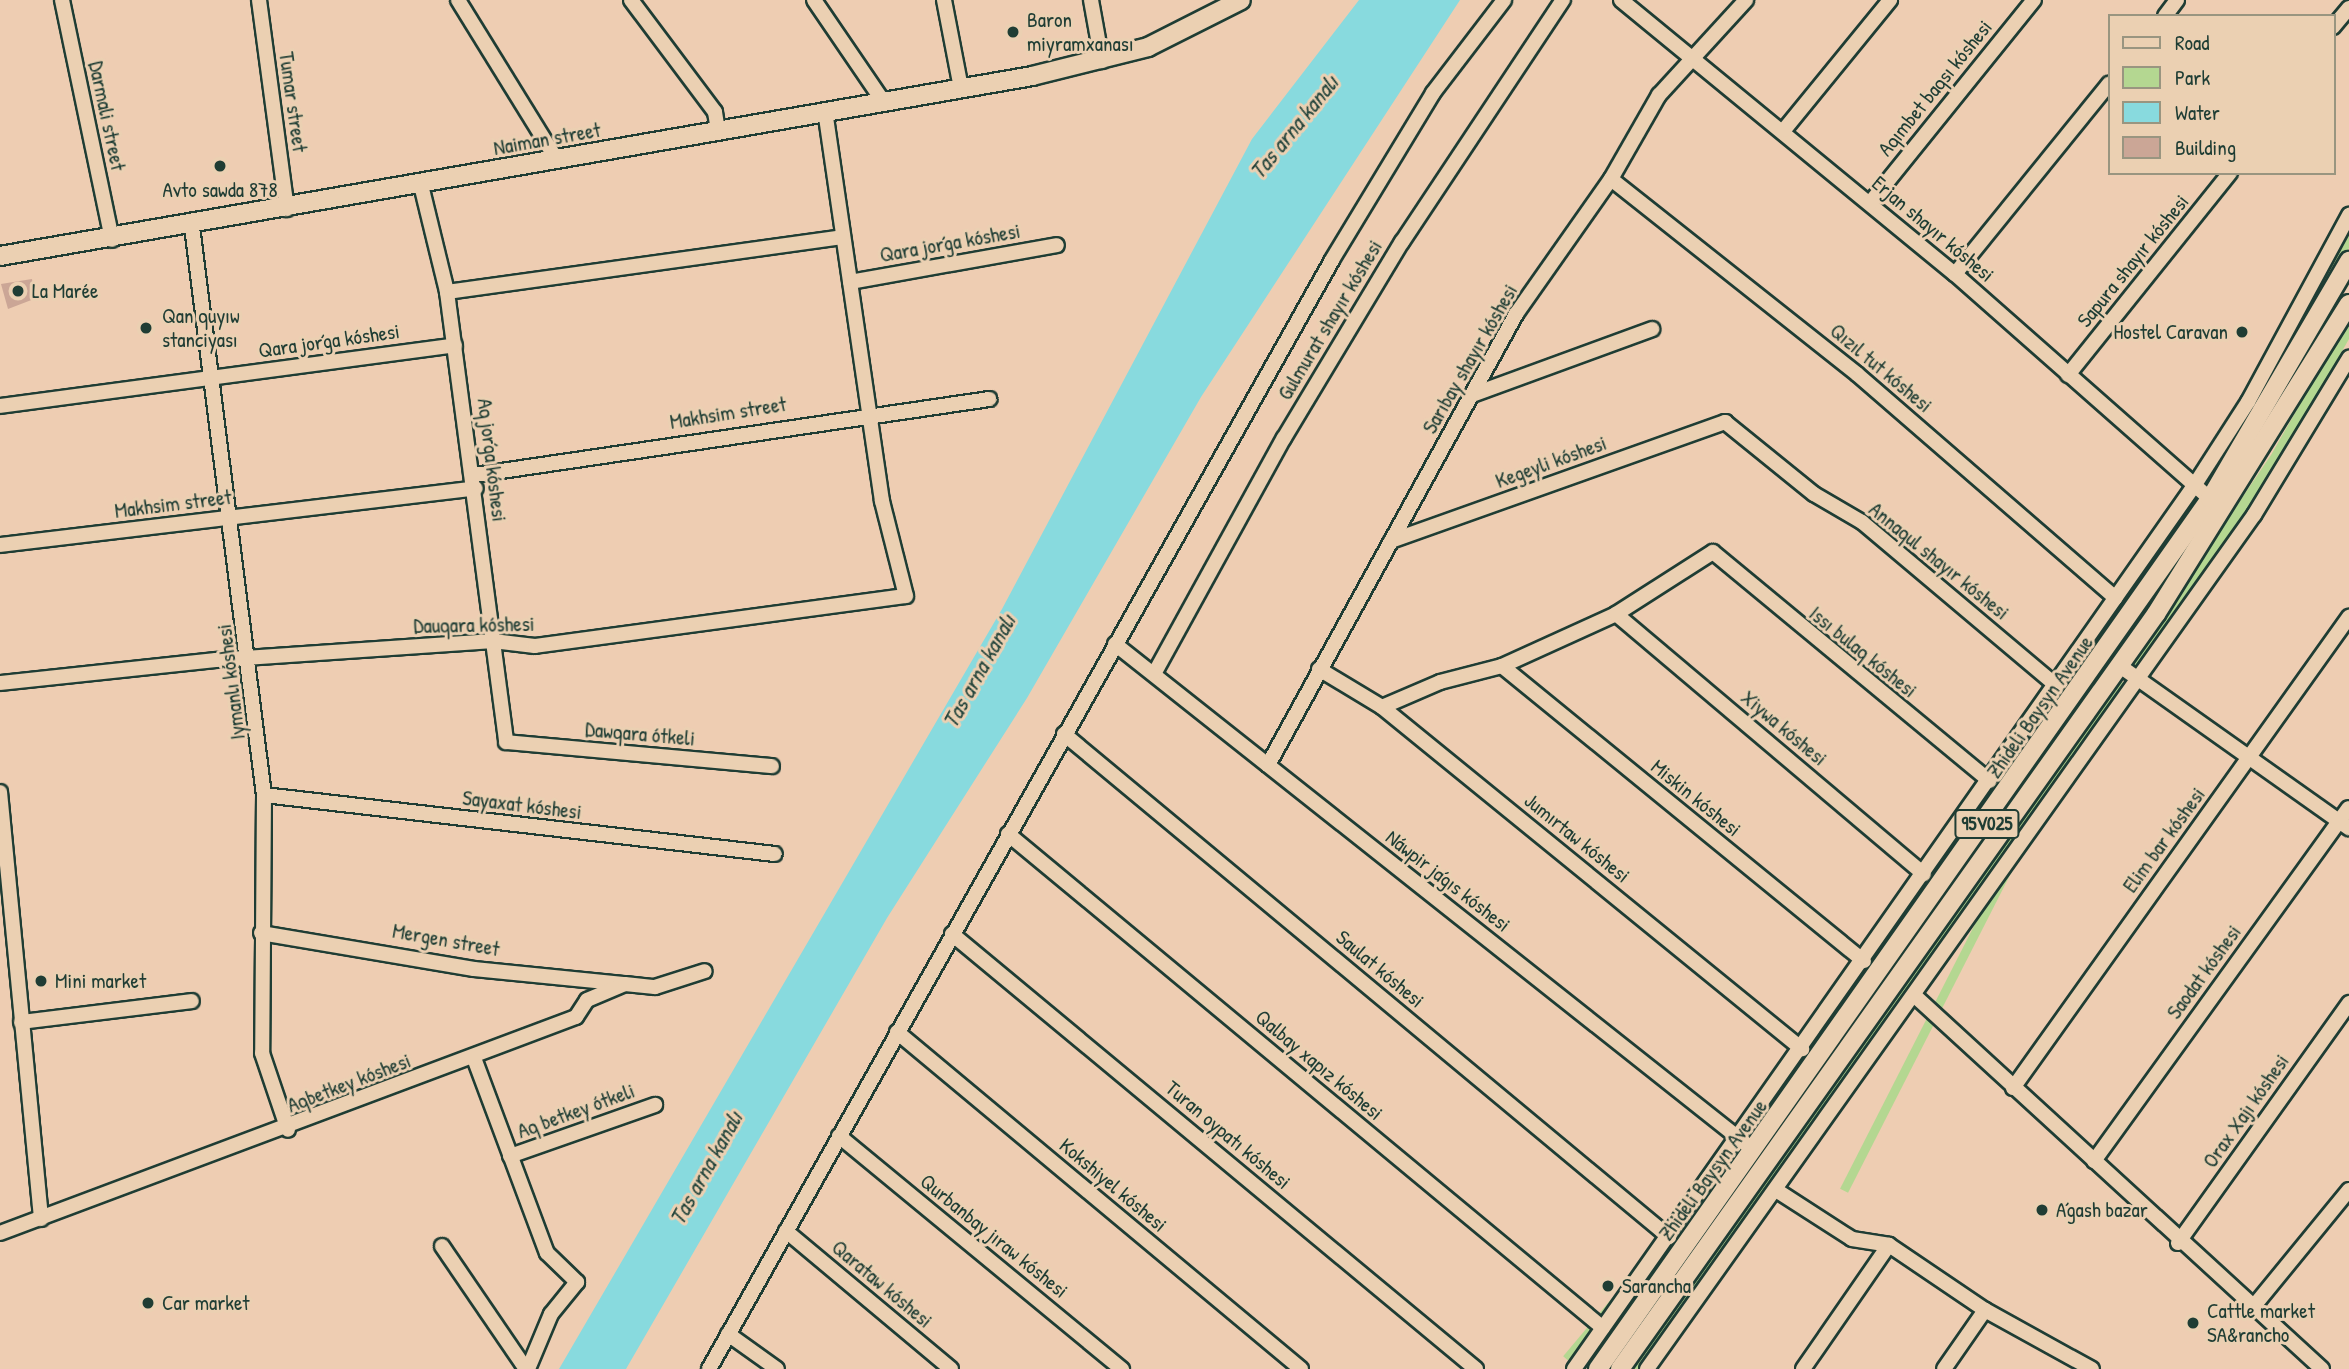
<!DOCTYPE html>
<meta charset="utf-8">
<style>
body{margin:0}
#map{position:relative;width:2349px;height:1369px;overflow:hidden;background:#eecdb2;font-family:"Patrick Hand",sans-serif}
div>[style]{position:absolute}
.green>*{inset:0;background:#b4d791;transform-origin:0 0}
.water>*{inset:0;background:#88dade}
.building>*{inset:0;background:#cba696}
.roads{filter:drop-shadow(2px 0 #1f3d34) drop-shadow(-2px 0 #1f3d34) drop-shadow(0 2px #1f3d34) drop-shadow(0 -2px #1f3d34)}
.minor>*{height:14px;margin:-7px;padding:0 7px;transform-origin:7px;border-radius:7px;background:#ebd0b2}
.major>*{height:18px;margin:-9px;padding:0 9px;transform-origin:9px;border-radius:9px;background:#ebd0b2}
.dots>*{width:19px;height:19px;translate:-50% -50%;box-sizing:border-box;border:4px solid #ebd0b2;border-radius:50%}
span{translate:-50% -50%;white-space:nowrap;text-align:center;line-height:1.15;-webkit-text-stroke:6px #ebd0b2;paint-order:stroke}
.shield-label span{padding:2px 5px;background:#ebd0b2;border:2px solid;border-radius:5px;-webkit-text-stroke-width:0}
.shield-label{font-size:19px;color:#1f3d34;font-weight:700}
.poi-label{font-size:21px;color:#1f3d34}
.left{translate:0 -50%;text-align:left}
.right{translate:-100% -50%;text-align:right}
.street-label{font-size:21px;color:#1f3d34}
.water-label{font-size:23px;color:#24453c;font-style:italic}
.legend{position:absolute;left:2108px;top:14px;width:228px;height:161px;box-sizing:border-box;background:#ebd0b2;border:2px solid #999580;margin:0;padding:9px 12px;list-style:none;font-size:21px;color:#1f3d34}
.legend li{display:flex;align-items:center;gap:14px;height:35px}
.legend b{width:35px;border:2px solid #999580}
</style>
<div id="map">
<div class="green">
<div style="clip-path:polygon(2349px 232px,2349px 248px,2207px 490px,2202px 486px,2250px 413px)"></div>
<div style="clip-path:polygon(2349px 318px,2349px 339px,2274px 470px,2138px 668px,2130px 663px,2271px 455px)"></div>
<div style="left:2191px;top:500px;width:9px;height:773px;rotate:27deg"></div>
<div style="clip-path:polygon(2118px 679px,2129px 687px,1642px 1369px,1629px 1369px)"></div>
<div style="left:1738px;top:1148px;width:8px;height:272px;rotate:40deg"></div>
</div>
<div class="water">
<div style="clip-path:polygon(1359px 0,1460px 0,1201px 397px,1027px 698px,887px 918px,626px 1369px,559px 1369px,1002px 609px,1252px 139px)"></div>
</div>
<div class="building">
<div style="clip-path:polygon(32px 279px,34px 299px,8px 309px,1px 284px)"></div>
</div>
<div class="roads">
<div class="minor">
<div style="left:62px;top:0;width:245px;rotate:78.2deg"></div>
<div style="left:259px;top:0;width:211px;rotate:82.4deg"></div>
<div style="left:458px;top:0;width:188px;rotate:58.3deg"></div>
<div style="left:631px;top:0;width:140px;rotate:53.1deg"></div>
<div style="left:715px;top:112px;width:19px;rotate:81deg"></div>
<div style="left:814px;top:0;width:122px;rotate:55.7deg"></div>
<div style="left:944px;top:0;width:90px;rotate:79.1deg"></div>
<div style="left:1091px;top:0;width:62px;rotate:79.8deg"></div>
<div style="left:1621px;top:0;width:432px;rotate:39.4deg"></div>
<div style="left:1955px;top:274px;width:340px;rotate:41.4deg"></div>
<div style="left:2165px;top:16px;width:20px;rotate:-53deg"></div>
<div style="left:2333px;top:27px;width:25px;rotate:-50deg"></div>
<div style="left:1784px;top:130px;width:168px;rotate:-50.8deg"></div>
<div style="left:1611px;top:179px;width:314px;rotate:38.4deg"></div>
<div style="left:1857px;top:374px;width:342px;rotate:40.9deg"></div>
<div style="left:421px;top:185px;width:110px;rotate:76.3deg"></div>
<div style="left:447px;top:292px;width:454px;rotate:82.5deg"></div>
<div style="left:506px;top:742px;width:267px;rotate:5.2deg"></div>
<div style="left:1870px;top:203px;width:261px;rotate:-51.1deg"></div>
<div style="left:192px;top:227px;width:573px;rotate:82.78deg"></div>
<div style="left:264px;top:795px;width:258px;rotate:90.4deg"></div>
<div style="left:262px;top:1053px;width:81px;rotate:71.3deg"></div>
<div style="left:1955px;top:274px;width:245px;rotate:-51deg"></div>
<div style="left:850px;top:282px;width:210px;rotate:-10.1deg"></div>
<div style="left:447px;top:292px;width:399px;rotate:-7.9deg"></div>
<div style="left:2068px;top:375px;width:259px;rotate:-51.3deg"></div>
<div style="left:1472px;top:395px;width:192px;rotate:-20.1deg"></div>
<div style="left:0;top:406px;width:459px;rotate:-7.6deg"></div>
<div style="left:474px;top:475px;width:521px;rotate:-8.39deg"></div>
<div style="left:1391px;top:541px;width:355px;rotate:-19.6deg"></div>
<div style="left:1725px;top:422px;width:114px;rotate:39deg"></div>
<div style="left:1814px;top:494px;width:56px;rotate:30.3deg"></div>
<div style="left:1862px;top:522px;width:255px;rotate:40.1deg"></div>
<div style="left:0;top:545px;width:479px;rotate:-6.8deg"></div>
<div style="left:1616px;top:614px;width:403px;rotate:40.2deg"></div>
<div style="left:1115px;top:644px;width:805px;rotate:38.39deg"></div>
<div style="left:1502px;top:666px;width:467px;rotate:39.2deg"></div>
<div style="left:2120px;top:666px;width:281px;rotate:35.3deg"></div>
<div style="left:1319px;top:669px;width:74px;rotate:31.1deg"></div>
<div style="left:1382px;top:707px;width:542px;rotate:39.16deg"></div>
<div style="left:1154px;top:674px;width:269px;rotate:-61.2deg"></div>
<div style="left:1284px;top:438px;width:229px;rotate:-59deg"></div>
<div style="left:1402px;top:242px;width:291px;rotate:-56.4deg"></div>
<div style="left:0;top:683px;width:217px;rotate:-6.1deg"></div>
<div style="left:216px;top:660px;width:278px;rotate:-3.9deg"></div>
<div style="left:493px;top:641px;width:42px;rotate:6.8deg"></div>
<div style="left:535px;top:646px;width:374px;rotate:-7.7deg"></div>
<div style="left:906px;top:596px;width:98px;rotate:-104.2deg"></div>
<div style="left:882px;top:501px;width:393px;rotate:-98.3deg"></div>
<div style="left:1382px;top:707px;width:63px;rotate:-23.3deg"></div>
<div style="left:1440px;top:682px;width:64px;rotate:-14.5deg"></div>
<div style="left:1502px;top:666px;width:125px;rotate:-24.5deg"></div>
<div style="left:1616px;top:614px;width:115px;rotate:-32.6deg"></div>
<div style="left:1713px;top:552px;width:359px;rotate:39.6deg"></div>
<div style="left:1064px;top:734px;width:787px;rotate:39.74deg"></div>
<div style="left:1268px;top:765px;width:515px;rotate:-61.19deg"></div>
<div style="left:1516px;top:314px;width:165px;rotate:-54.9deg"></div>
<div style="left:1611px;top:179px;width:97px;rotate:-60.3deg"></div>
<div style="left:1659px;top:95px;width:129px;rotate:-47.5deg"></div>
<div style="left:0;top:792px;width:429px;rotate:84.5deg"></div>
<div style="left:264px;top:795px;width:514px;rotate:6.59deg"></div>
<div style="left:1008px;top:834px;width:773px;rotate:39.7deg"></div>
<div style="left:261px;top:933px;width:216px;rotate:9.6deg"></div>
<div style="left:474px;top:969px;width:150px;rotate:5.7deg"></div>
<div style="left:952px;top:934px;width:681px;rotate:39.7deg"></div>
<div style="left:1915px;top:996px;width:552px;rotate:42.5deg"></div>
<div style="left:21px;top:1022px;width:172px;rotate:-7deg"></div>
<div style="left:897px;top:1032px;width:526px;rotate:39.83deg"></div>
<div style="left:474px;top:1058px;width:208px;rotate:69.5deg"></div>
<div style="left:547px;top:1253px;width:42px;rotate:44deg"></div>
<div style="left:577px;top:1282px;width:41px;rotate:129.1deg"></div>
<div style="left:551px;top:1314px;width:60px;rotate:112.7deg"></div>
<div style="left:2013px;top:1088px;width:579px;rotate:-54.5deg"></div>
<div style="left:839px;top:1136px;width:367px;rotate:39.5deg"></div>
<div style="left:510px;top:1156px;width:154px;rotate:-19.4deg"></div>
<div style="left:2094px;top:1161px;width:435px;rotate:-54.2deg"></div>
<div style="left:1776px;top:1190px;width:90px;rotate:32.8deg"></div>
<div style="left:1852px;top:1239px;width:37px;rotate:9deg"></div>
<div style="left:1889px;top:1245px;width:116px;rotate:34.1deg"></div>
<div style="left:1985px;top:1310px;width:122px;rotate:28.9deg"></div>
<div style="left:786px;top:1231px;width:215px;rotate:39.9deg"></div>
<div style="left:0;top:1233px;width:615px;rotate:-20.56deg"></div>
<div style="left:576px;top:1017px;width:20px;rotate:-57deg"></div>
<div style="left:587px;top:1000px;width:41px;rotate:-22.8deg"></div>
<div style="left:625px;top:984px;width:30px;rotate:6deg"></div>
<div style="left:655px;top:987px;width:52px;rotate:-17.7deg"></div>
<div style="left:2178px;top:1243px;width:295px;rotate:-54.5deg"></div>
<div style="left:442px;top:1246px;width:149px;rotate:55.7deg"></div>
<div style="left:2254px;top:1306px;width:150px;rotate:-50.7deg"></div>
<div style="left:728px;top:1334px;width:60px;rotate:35.5deg"></div>
<div style="left:709px;top:1369px;width:1272px;rotate:-60.67deg"></div>
<div style="left:1332px;top:260px;width:195px;rotate:-58.8deg"></div>
<div style="left:1433px;top:93px;width:117px;rotate:-52.6deg"></div>
<div style="left:1574px;top:1369px;width:1079px;rotate:-54.93deg"></div>
<div style="left:2194px;top:486px;width:100px;rotate:-57.3deg"></div>
<div style="left:2248px;top:402px;width:213px;rotate:-61.6deg"></div>
<div style="left:1647px;top:1369px;width:1048px;rotate:-54.6deg"></div>
<div style="left:2254px;top:515px;width:184px;rotate:-58.8deg"></div>
<div style="left:1803px;top:1369px;width:151px;rotate:-55.3deg"></div>
<div style="left:1944px;top:1369px;width:72px;rotate:-55.2deg"></div>
</div>
<div class="major">
<div style="left:0;top:256px;width:1048px;rotate:-9.89deg"></div>
<div style="left:1032px;top:76px;width:120px;rotate:-14deg"></div>
<div style="left:1148px;top:47px;width:104px;rotate:-26.8deg"></div>
<div style="left:1598px;top:1369px;width:1064px;rotate:-54.88deg"></div>
<div style="left:2210px;top:499px;width:276px;rotate:-59.7deg"></div>
<div style="left:1620px;top:1369px;width:926px;rotate:-54.63deg"></div>
<div style="left:2156px;top:614px;width:365px;rotate:-58.1deg"></div>
</div>
</div>
<div class="dots">
<div style="left:1013px;top:32px;background:#1f3d34"></div>
<div style="left:220px;top:166px;background:#1f3d34"></div>
<div style="left:18px;top:291px;background:#1f3d34"></div>
<div style="left:146px;top:328px;background:#1f3d34"></div>
<div style="left:2242px;top:332px;background:#1f3d34"></div>
<div style="left:41px;top:981px;background:#1f3d34"></div>
<div style="left:2042px;top:1210px;background:#1f3d34"></div>
<div style="left:1608px;top:1286px;background:#1f3d34"></div>
<div style="left:148px;top:1303px;background:#1f3d34"></div>
<div style="left:2193px;top:1323px;background:#1f3d34"></div>
</div>
<div class="shield-label">
<span style="left:1987px;top:824px">95V025</span>
</div>
<div class="poi-label">
<span class="left" style="left:1027px;top:32px">Baron<br>miyramxanası</span>
<span style="left:220px;top:190px">Avto sawda 878</span>
<span class="left" style="left:32px;top:291px">La Marée</span>
<span class="left" style="left:162px;top:328px">Qan quyıw<br>stanciyası</span>
<span class="right" style="left:2228px;top:332px">Hostel Caravan</span>
<span class="left" style="left:55px;top:981px">Mini market</span>
<span class="left" style="left:2056px;top:1210px">Aǵash bazar</span>
<span class="left" style="left:1622px;top:1286px">Sarancha</span>
<span class="left" style="left:162px;top:1303px">Car market</span>
<span class="left" style="left:2207px;top:1323px">Cattle market<br>SA&amp;rancho</span>
</div>
<div class="street-label">
<span style="left:1935px;top:88px;rotate:-51deg">Aqımbet baqsı kóshesi</span>
<span style="left:293px;top:102px;rotate:82deg">Tumar street</span>
<span style="left:107px;top:116px;rotate:78deg">Darmali street</span>
<span style="left:547px;top:139px;rotate:-10deg">Naiman street</span>
<span style="left:1933px;top:229px;rotate:40deg">Erjan shayır kóshesi</span>
<span style="left:950px;top:243px;rotate:-10deg">Qara jorǵa kóshesi</span>
<span style="left:2133px;top:261px;rotate:-51deg">Sapura shayır kóshesi</span>
<span style="left:1330px;top:320px;rotate:-59deg">Gulmurat shayır kóshesi</span>
<span style="left:329px;top:341px;rotate:-8deg">Qara jorǵa kóshesi</span>
<span style="left:1470px;top:359px;rotate:-60deg">Sarıbay shayır kóshesi</span>
<span style="left:1881px;top:368px;rotate:40deg">Qızıl tut kóshesi</span>
<span style="left:728px;top:413px;rotate:-9deg">Makhsim street</span>
<span style="left:492px;top:460px;rotate:83deg">Aq jorǵa kóshesi</span>
<span style="left:1551px;top:462px;rotate:-20deg">Kegeyli kóshesi</span>
<span style="left:173px;top:504px;rotate:-7deg">Makhsim street</span>
<span style="left:1939px;top:561px;rotate:39deg">Annaqul shayır kóshesi</span>
<span style="left:474px;top:625px;rotate:-1deg">Dauqara kóshesi</span>
<span style="left:1863px;top:652px;rotate:39deg">Issı bulaq kóshesi</span>
<span style="left:231px;top:682px;rotate:-97deg">Iymanlı kóshesi</span>
<span style="left:2040px;top:707px;rotate:-55deg">Zhideli Baysyn Avenue</span>
<span style="left:1784px;top:728px;rotate:40deg">Xiywa kóshesi</span>
<span style="left:640px;top:734px;rotate:5deg">Dawqara ótkeli</span>
<span style="left:1696px;top:798px;rotate:39deg">Miskin kóshesi</span>
<span style="left:522px;top:805px;rotate:7deg">Sayaxat kóshesi</span>
<span style="left:1577px;top:838px;rotate:39deg">Jumırtaw kóshesi</span>
<span style="left:2164px;top:840px;rotate:-54deg">Elim bar kóshesi</span>
<span style="left:1448px;top:881px;rotate:38deg">Náwpir jaǵıs kóshesi</span>
<span style="left:446px;top:940px;rotate:10deg">Mergen street</span>
<span style="left:1380px;top:969px;rotate:40deg">Saulat kóshesi</span>
<span style="left:2204px;top:972px;rotate:-54deg">Saodat kóshesi</span>
<span style="left:1319px;top:1065px;rotate:40deg">Qalbay xapız kóshesi</span>
<span style="left:349px;top:1083px;rotate:-21deg">Aqbetkey kóshesi</span>
<span style="left:576px;top:1111px;rotate:-20deg">Aq betkey ótkeli</span>
<span style="left:2246px;top:1111px;rotate:-55deg">Orax Xajı kóshesi</span>
<span style="left:1228px;top:1135px;rotate:40deg">Turan oypatı kóshesi</span>
<span style="left:1713px;top:1170px;rotate:-54deg">Zhideli Baysyn Avenue</span>
<span style="left:1113px;top:1185px;rotate:40deg">Kokshiyel kóshesi</span>
<span style="left:994px;top:1236px;rotate:39deg">Qurbanbay jıraw kóshesi</span>
<span style="left:882px;top:1284px;rotate:40deg">Qarataw kóshesi</span>
</div>
<div class="water-label">
<span style="left:1294px;top:127px;rotate:-51deg">Tas arna kanalı</span>
<span style="left:979px;top:671px;rotate:-61deg">Tas arna kanalı</span>
<span style="left:706px;top:1168px;rotate:-61deg">Tas arna kanalı</span>
</div>
<ul class="legend">
<li><b style="height:9px;background:#ebd0b2"></b>Road</li>
<li><b style="height:19px;background:#b4d791"></b>Park</li>
<li><b style="height:19px;background:#88dade"></b>Water</li>
<li><b style="height:19px;background:#cba696"></b>Building</li>
</ul>
</div>
